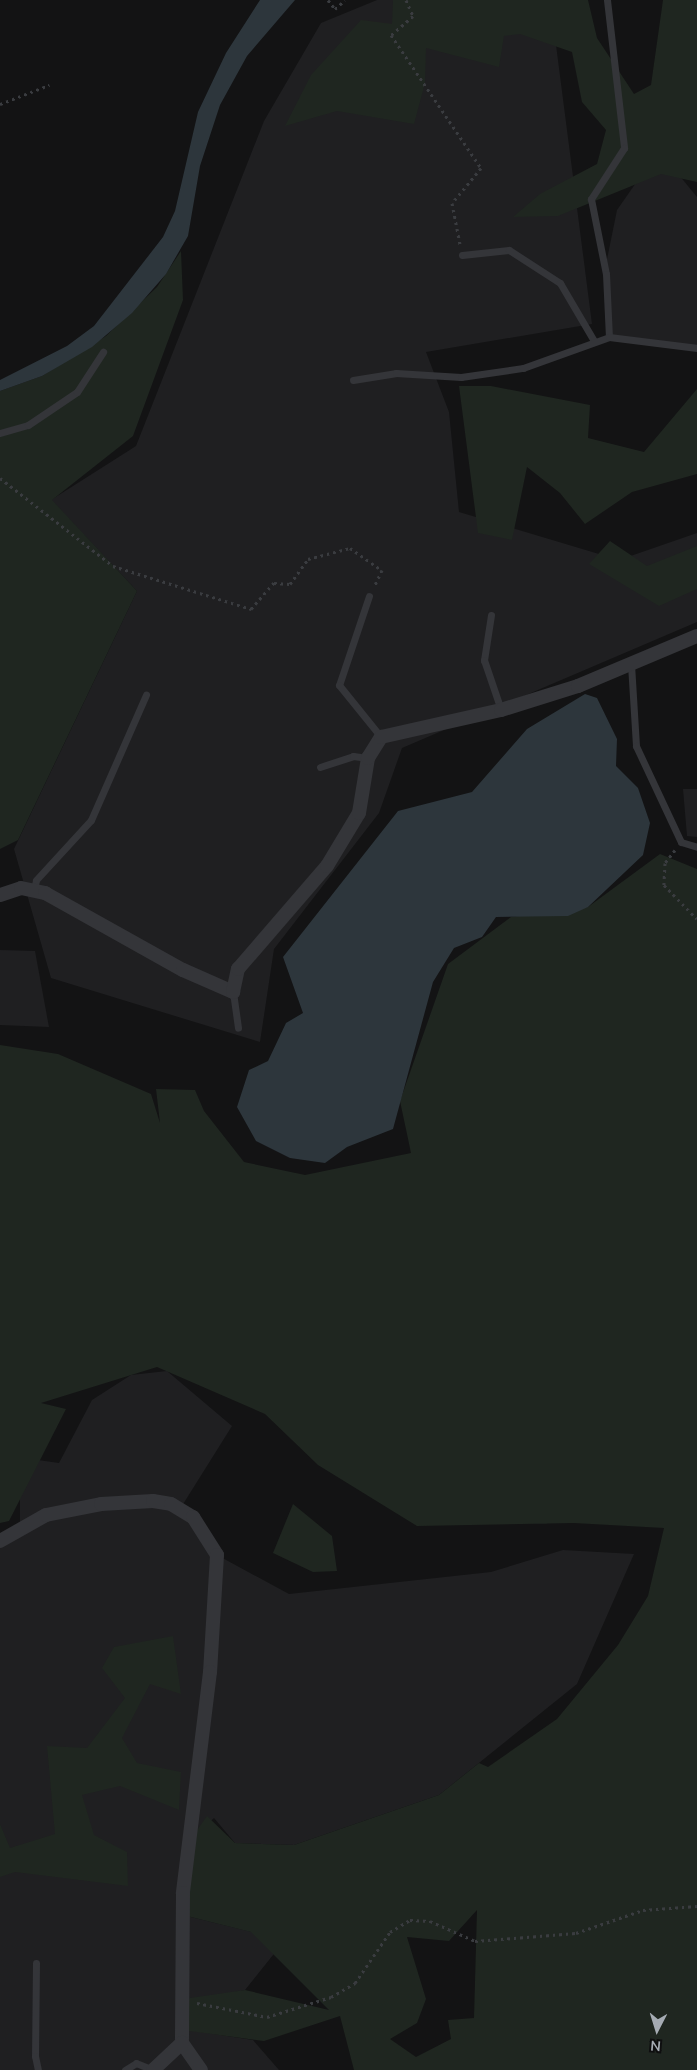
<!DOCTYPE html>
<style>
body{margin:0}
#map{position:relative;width:697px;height:2070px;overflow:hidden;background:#131314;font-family:"Nunito Sans",sans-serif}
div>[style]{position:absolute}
.built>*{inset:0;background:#1f1f21}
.green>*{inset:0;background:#1f2620}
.water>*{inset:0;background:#2d363c}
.path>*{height:3px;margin-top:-1.5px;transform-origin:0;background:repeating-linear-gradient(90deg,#3a3c40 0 2.5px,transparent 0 6.5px)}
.lane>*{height:7px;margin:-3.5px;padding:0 3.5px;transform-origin:3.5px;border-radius:3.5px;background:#343539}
.street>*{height:14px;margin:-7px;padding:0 7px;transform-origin:7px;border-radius:7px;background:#343539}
span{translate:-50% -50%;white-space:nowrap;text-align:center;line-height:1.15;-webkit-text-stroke:4px #0e0e0f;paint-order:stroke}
.north{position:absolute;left:632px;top:2005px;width:50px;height:50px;-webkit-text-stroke:4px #0e0e0f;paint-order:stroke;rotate:185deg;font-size:14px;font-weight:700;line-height:20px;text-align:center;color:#a5abb3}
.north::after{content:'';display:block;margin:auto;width:18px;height:22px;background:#a5abb3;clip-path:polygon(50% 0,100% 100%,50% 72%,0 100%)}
</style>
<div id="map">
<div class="built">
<div style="clip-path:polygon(377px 0,531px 0,551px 6px,592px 324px,426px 352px,449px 412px,459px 512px,619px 560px,697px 533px,697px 622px,402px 748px,379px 813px,274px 949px,260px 1042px,51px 978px,14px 849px,137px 591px,51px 500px,136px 446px,264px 121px,321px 23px)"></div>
<div style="clip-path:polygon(670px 164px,697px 197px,697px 347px,609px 337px,605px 269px,617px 210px,647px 167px)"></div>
<div style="clip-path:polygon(683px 789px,697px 789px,697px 837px,687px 836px)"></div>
<div style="clip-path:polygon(0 950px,35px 951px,49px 1027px,0 1025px)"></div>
<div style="clip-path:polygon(167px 1371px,232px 1426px,180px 1509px,217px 1555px,289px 1594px,491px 1572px,563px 1550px,634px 1554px,577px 1684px,439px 1795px,294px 1845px,235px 1843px,214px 1818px,190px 1840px,183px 1915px,285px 1940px,245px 1990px,189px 2003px,182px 2029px,253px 2040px,279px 2070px,0 2070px,0 1540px,20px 1530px,20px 1485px,38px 1460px,59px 1463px,92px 1400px,131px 1375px)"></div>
</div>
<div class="green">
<div style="clip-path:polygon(393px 0,588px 0,597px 38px,634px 94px,651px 85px,663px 0,697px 0,697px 182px,661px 174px,558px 216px,513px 217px,540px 194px,597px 164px,606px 130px,582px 102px,572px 52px,520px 34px,504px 36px,499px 67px,426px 48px,425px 83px,414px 124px,337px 111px,285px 126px,311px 75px,361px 20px,392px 24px)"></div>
<div style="clip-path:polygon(181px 251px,183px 300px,133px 436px,52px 500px,137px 591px,18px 840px,0 849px,0 391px,42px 376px,106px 336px,157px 287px)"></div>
<div style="clip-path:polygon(459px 386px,491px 386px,590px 405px,588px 438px,644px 452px,697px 389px,697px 474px,632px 492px,585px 524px,560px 493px,527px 467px,512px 540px,478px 533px)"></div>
<div style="clip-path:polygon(610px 541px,647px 566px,697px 546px,697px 589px,659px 606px,589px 564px)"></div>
<div style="clip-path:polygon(evenodd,660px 854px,697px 869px,697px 2070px,354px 2070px,340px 2016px,264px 2041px,182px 2030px,183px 1999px,245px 1990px,329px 2010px,251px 1932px,183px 1915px,190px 1840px,207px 1816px,235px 1843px,294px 1845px,439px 1795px,479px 1763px,488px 1767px,557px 1719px,618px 1645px,648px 1596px,664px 1528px,574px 1523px,417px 1526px,318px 1465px,265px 1414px,157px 1367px,41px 1403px,66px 1409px,9px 1521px,0 1523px,0 1045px,58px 1054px,151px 1094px,160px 1123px,156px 1089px,195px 1090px,204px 1111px,244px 1162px,305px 1175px,411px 1153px,400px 1101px,448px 964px,511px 917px,588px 907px,660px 854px,477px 1910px,474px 2018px,448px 2020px,451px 2039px,416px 2057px,390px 2039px,417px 2023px,426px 1999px,407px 1937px,449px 1941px,477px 1910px)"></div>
<div style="clip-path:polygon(293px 1504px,332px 1536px,337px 1571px,313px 1572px,273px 1553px)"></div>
<div style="clip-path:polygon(173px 1636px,181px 1694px,150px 1684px,122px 1738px,137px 1763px,181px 1772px,179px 1810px,120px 1786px,82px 1795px,94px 1835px,127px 1852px,128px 1886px,15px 1872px,0 1877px,0 1824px,10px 1848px,55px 1834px,47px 1746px,87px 1748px,125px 1698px,102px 1668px,114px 1647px)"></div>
</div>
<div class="water">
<div style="clip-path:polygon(260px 0,295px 0,247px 56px,220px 105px,200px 166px,188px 236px,166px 274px,132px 313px,92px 347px,42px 376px,0 391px,0 380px,67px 346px,94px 326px,163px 237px,175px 211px,198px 112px,226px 53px)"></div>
<div style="clip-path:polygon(585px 694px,597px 698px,617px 739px,616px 766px,638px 788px,650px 823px,643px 855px,588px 907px,568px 916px,496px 917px,482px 937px,454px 948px,433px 982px,393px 1129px,347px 1147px,325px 1163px,290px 1158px,256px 1141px,237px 1107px,249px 1070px,268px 1061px,286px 1023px,303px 1013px,283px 957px,398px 811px,472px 792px,527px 729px)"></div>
</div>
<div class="path">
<div style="left:328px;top:0;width:11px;rotate:52deg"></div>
<div style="left:335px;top:9px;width:13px;rotate:-42deg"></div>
<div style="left:406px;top:0;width:17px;rotate:66deg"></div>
<div style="left:413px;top:16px;width:29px;rotate:139deg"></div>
<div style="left:391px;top:35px;width:161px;rotate:55.9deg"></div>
<div style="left:481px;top:168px;width:45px;rotate:129.6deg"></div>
<div style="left:452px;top:203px;width:42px;rotate:79deg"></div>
<div style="left:0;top:104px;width:53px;rotate:-21.2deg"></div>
<div style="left:0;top:478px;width:143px;rotate:37.9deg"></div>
<div style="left:113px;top:566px;width:145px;rotate:17.3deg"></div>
<div style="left:251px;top:609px;width:35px;rotate:-49deg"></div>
<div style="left:274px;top:583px;width:16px;rotate:4deg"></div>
<div style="left:290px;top:584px;width:31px;rotate:-54deg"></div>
<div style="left:308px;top:559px;width:43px;rotate:-14.7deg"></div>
<div style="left:350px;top:548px;width:39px;rotate:35deg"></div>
<div style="left:382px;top:570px;width:19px;rotate:115deg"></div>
<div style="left:675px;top:850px;width:16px;rotate:128deg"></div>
<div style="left:665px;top:863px;width:22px;rotate:93deg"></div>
<div style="left:664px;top:885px;width:47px;rotate:45.9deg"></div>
<div style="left:197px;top:2003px;width:71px;rotate:11.3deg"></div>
<div style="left:267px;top:2017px;width:67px;rotate:-17.4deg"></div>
<div style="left:331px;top:1997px;width:28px;rotate:-30deg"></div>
<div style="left:355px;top:1983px;width:62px;rotate:-55.5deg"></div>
<div style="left:390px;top:1932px;width:23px;rotate:-31deg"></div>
<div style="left:410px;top:1920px;width:20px;rotate:3deg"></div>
<div style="left:430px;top:1921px;width:49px;rotate:24deg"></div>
<div style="left:475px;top:1941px;width:101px;rotate:-4.5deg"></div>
<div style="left:576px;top:1933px;width:71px;rotate:-18.9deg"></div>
<div style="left:643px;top:1910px;width:54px;rotate:-4.2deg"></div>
</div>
<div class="lane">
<div style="left:607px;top:0;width:149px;rotate:83.4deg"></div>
<div style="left:624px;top:148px;width:61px;rotate:122.9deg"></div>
<div style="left:591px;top:199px;width:76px;rotate:78.7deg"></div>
<div style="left:606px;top:274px;width:63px;rotate:87.3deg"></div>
<div style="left:462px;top:255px;width:47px;rotate:-6.1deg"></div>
<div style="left:509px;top:250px;width:61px;rotate:32.9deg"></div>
<div style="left:560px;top:283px;width:67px;rotate:59.6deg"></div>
<div style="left:353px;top:380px;width:44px;rotate:-9.2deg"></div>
<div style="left:396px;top:373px;width:65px;rotate:3.5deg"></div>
<div style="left:461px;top:377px;width:63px;rotate:-8.3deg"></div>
<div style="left:523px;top:368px;width:91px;rotate:-19.8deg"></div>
<div style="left:609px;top:337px;width:89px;rotate:7.1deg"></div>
<div style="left:0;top:433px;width:29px;rotate:-16deg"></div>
<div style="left:28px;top:425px;width:59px;rotate:-34deg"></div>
<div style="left:77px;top:392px;width:48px;rotate:-57deg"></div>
<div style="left:369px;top:596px;width:94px;rotate:108.6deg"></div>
<div style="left:339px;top:685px;width:67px;rotate:51.1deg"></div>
<div style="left:491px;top:615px;width:46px;rotate:98.8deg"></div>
<div style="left:484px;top:660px;width:53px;rotate:71.2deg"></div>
<div style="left:631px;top:664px;width:82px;rotate:86.5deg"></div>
<div style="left:636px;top:746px;width:106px;rotate:64.9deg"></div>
<div style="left:681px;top:842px;width:17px;rotate:17deg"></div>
<div style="left:320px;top:767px;width:35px;rotate:-18deg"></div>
<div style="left:353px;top:756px;width:15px;rotate:8deg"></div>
<div style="left:34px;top:889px;width:9px;rotate:-77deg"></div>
<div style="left:36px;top:880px;width:81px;rotate:-47.5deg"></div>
<div style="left:91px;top:820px;width:137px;rotate:-66.3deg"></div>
<div style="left:233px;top:992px;width:36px;rotate:82deg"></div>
<div style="left:36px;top:1963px;width:93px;rotate:90.6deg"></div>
<div style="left:35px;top:2056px;width:14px;rotate:78deg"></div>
<div style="left:125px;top:2070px;width:13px;rotate:-32deg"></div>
<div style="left:136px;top:2063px;width:18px;rotate:22deg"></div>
</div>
<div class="street">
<div style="left:0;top:895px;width:22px;rotate:-18deg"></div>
<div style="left:21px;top:888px;width:25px;rotate:12deg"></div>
<div style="left:45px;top:893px;width:158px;rotate:29.2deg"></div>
<div style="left:183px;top:970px;width:55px;rotate:23.7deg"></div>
<div style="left:233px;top:992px;width:24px;rotate:-78deg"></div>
<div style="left:238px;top:969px;width:136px;rotate:-49.2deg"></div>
<div style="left:327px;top:866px;width:62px;rotate:-58.9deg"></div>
<div style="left:359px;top:813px;width:56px;rotate:-80.7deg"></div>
<div style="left:368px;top:758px;width:25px;rotate:-58deg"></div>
<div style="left:381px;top:737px;width:123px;rotate:-12.7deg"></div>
<div style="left:501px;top:710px;width:81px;rotate:-17.3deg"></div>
<div style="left:578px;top:686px;width:129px;rotate:-22.8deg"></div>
<div style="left:0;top:1541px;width:53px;rotate:-29.5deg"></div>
<div style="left:46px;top:1515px;width:56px;rotate:-11.3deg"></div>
<div style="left:101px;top:1504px;width:52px;rotate:-3.3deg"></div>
<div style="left:153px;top:1501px;width:18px;rotate:9deg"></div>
<div style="left:171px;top:1504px;width:26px;rotate:31deg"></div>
<div style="left:193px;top:1517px;width:45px;rotate:57.7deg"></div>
<div style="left:217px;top:1555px;width:117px;rotate:93.4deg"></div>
<div style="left:210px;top:1672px;width:223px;rotate:97deg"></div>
<div style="left:183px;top:1893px;width:150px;rotate:90.4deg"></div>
<div style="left:182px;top:2043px;width:33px;rotate:55deg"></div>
<div style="left:153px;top:2070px;width:40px;rotate:-43deg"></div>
</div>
<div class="north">N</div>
</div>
